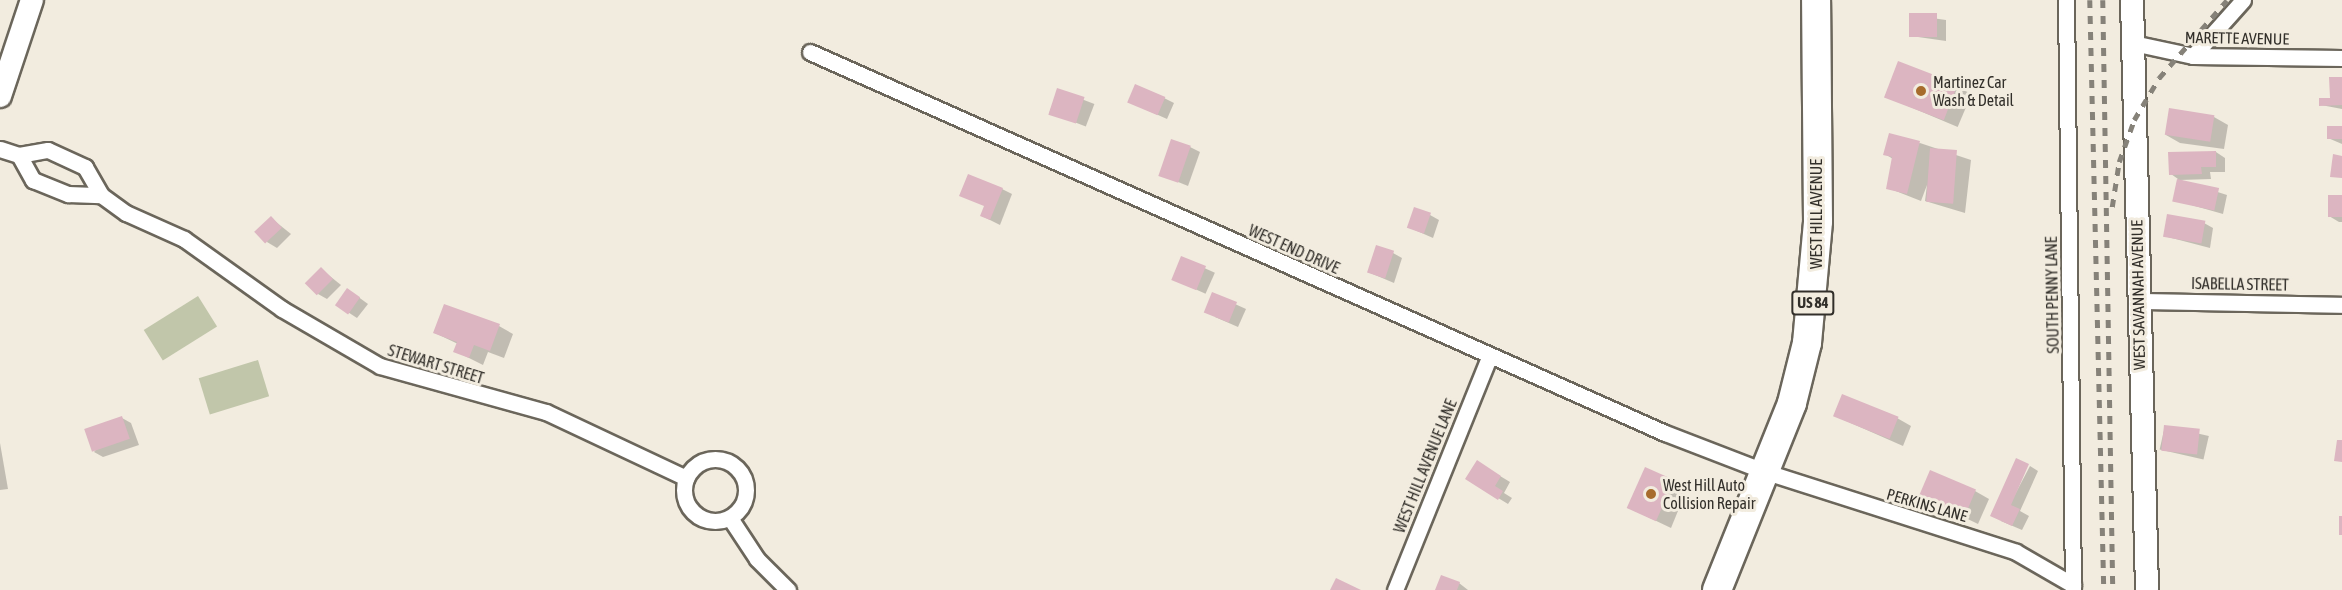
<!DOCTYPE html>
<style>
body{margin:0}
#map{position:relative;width:2342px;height:590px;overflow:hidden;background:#f2ecdf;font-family:"Asap Condensed",sans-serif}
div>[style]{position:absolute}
.green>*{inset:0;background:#c1c6aa;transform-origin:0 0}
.shadow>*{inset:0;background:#0003;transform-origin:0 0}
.building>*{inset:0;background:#dcb5c1;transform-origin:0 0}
.roads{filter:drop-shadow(2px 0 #6b665b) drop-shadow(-2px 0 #6b665b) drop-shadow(0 2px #6b665b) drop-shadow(0 -2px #6b665b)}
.street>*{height:15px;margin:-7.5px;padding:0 7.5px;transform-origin:7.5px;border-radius:7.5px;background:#fff}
.street>.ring{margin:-7.5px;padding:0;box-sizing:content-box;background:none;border:15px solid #fff;border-radius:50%}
.secondary>*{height:22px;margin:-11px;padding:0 11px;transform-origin:11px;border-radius:11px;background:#fff}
.highway>*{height:28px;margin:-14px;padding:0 14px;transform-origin:14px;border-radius:14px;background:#fff}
.rail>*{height:4.5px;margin-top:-2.25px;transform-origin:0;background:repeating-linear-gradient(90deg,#868279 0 8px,transparent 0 16px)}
.dots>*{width:16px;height:16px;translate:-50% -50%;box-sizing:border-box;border:3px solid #f2ecdf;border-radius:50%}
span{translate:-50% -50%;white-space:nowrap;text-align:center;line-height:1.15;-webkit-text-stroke:6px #f2ecdf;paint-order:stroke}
.shield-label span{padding:2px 4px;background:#f2ecdf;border:2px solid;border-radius:4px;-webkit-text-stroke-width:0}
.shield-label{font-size:15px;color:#322f2a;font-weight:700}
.street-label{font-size:16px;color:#322f2a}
.poi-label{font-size:16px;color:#322f2a}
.left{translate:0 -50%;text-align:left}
</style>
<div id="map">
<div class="green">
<div style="left:198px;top:296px;width:36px;height:64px;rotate:58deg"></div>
<div style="left:258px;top:360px;width:38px;height:62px;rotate:73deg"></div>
</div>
<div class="shadow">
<div style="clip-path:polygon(1911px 15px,1946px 20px,1946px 41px,1911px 36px)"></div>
<div style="left:1899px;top:63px;width:79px;height:36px;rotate:23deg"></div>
<div style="clip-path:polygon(2342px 79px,2342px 109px,2321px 105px,2331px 100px)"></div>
<div style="left:1058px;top:90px;width:39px;height:24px;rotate:21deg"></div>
<div style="clip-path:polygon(1164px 98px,1174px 103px,1167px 119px,1129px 102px)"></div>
<div style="clip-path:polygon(2170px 110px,2214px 117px,2228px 125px,2224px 149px,2180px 143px,2166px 135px)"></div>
<div style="clip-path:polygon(2342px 127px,2342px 144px,2328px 138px)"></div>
<div style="clip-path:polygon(1920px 143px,1971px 160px,1965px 213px,1925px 201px,1927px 185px,1921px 201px,1888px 188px,1893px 159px,1885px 154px)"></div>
<div style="clip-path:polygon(1190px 147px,1200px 152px,1188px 186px,1161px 175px)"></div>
<div style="clip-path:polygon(2216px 152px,2225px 158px,2225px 172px,2210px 172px,2211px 179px,2180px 180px,2227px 195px,2223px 214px,2174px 200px,2178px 179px,2171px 174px)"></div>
<div style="clip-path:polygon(1002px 189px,1012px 194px,1000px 225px,982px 216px)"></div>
<div style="clip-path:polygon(2342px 196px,2342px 222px,2339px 222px,2329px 216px)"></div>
<div style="clip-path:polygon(1430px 215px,1439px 220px,1433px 238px,1408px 227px)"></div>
<div style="clip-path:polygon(271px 218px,291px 234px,277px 248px,267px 242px)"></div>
<div style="clip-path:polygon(2204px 223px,2213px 228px,2210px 248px,2164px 236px)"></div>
<div style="clip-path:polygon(1393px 253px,1402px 258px,1394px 283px,1368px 272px)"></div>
<div style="left:1182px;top:258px;width:36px;height:23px;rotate:24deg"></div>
<div style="clip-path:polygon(321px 269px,341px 285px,327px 299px,318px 294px)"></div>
<div style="clip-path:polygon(1213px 294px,1246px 309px,1238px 327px,1215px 317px)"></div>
<div style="clip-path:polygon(357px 296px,368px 304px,357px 318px,337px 305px)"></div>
<div style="clip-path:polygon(499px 326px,513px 334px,504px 358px,488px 352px,483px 365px,455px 351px,458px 344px,435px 333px)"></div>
<div style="clip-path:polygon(1835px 416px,1897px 418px,1911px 426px,1903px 446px)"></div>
<div style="clip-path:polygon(122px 418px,131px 423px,139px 445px,103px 457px,94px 452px)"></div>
<div style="left:2165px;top:426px;width:45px;height:24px;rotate:13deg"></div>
<div style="clip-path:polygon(0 443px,8px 489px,0 490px)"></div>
<div style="clip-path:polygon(1477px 462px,1510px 482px,1504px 493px,1512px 498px,1508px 504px,1467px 479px)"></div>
<div style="clip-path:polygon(2030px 466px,2038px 471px,2020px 511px,2029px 516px,2022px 530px,2001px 521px)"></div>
<div style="clip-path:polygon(1673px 481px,1687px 489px,1671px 528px,1629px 508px)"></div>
<div style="clip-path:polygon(1975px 491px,1989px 499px,1978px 524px,1920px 496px)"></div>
<div style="clip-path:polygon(1459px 583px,1468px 590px,1437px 590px)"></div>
</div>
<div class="building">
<div style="left:1909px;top:13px;width:28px;height:24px"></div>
<div style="left:1898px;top:61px;width:64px;height:39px;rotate:21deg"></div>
<div style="clip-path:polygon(2329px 77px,2342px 77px,2342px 105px,2319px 106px,2319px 98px,2330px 98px)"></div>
<div style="left:1135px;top:84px;width:33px;height:20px;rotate:23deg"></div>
<div style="left:1057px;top:88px;width:29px;height:28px;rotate:18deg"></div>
<div style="left:2169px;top:108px;width:46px;height:27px;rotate:9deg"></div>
<div style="left:2327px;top:126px;width:15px;height:13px"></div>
<div style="clip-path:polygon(1889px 133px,1920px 141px,1907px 194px,1886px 189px,1892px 157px,1883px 155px)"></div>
<div style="left:1171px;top:139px;width:21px;height:39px;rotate:19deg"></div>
<div style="left:1930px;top:148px;width:27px;height:54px;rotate:4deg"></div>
<div style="clip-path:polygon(2216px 151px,2216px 167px,2201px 167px,2202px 174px,2169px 175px,2168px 152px)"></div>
<div style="clip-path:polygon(2333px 154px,2342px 156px,2342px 178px,2330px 177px)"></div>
<div style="clip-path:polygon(968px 174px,1003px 188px,990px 220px,980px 216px,984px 206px,959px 196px)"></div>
<div style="left:2177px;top:179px;width:43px;height:23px;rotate:12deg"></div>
<div style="left:2328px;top:195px;width:14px;height:22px"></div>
<div style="left:1414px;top:207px;width:18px;height:22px;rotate:19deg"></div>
<div style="left:2167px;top:214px;width:39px;height:23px;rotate:10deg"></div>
<div style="left:271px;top:216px;width:16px;height:23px;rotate:47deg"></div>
<div style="left:1376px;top:245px;width:19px;height:29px;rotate:18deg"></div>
<div style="left:1181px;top:256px;width:27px;height:26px;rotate:22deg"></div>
<div style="left:321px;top:267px;width:17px;height:23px;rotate:45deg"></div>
<div style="left:347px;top:288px;width:16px;height:21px;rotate:35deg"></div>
<div style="left:1212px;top:292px;width:27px;height:22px;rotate:22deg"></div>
<div style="clip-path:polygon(444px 304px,500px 324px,490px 351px,474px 345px,469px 358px,453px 352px,457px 342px,433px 333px)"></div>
<div style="left:1842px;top:394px;width:61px;height:24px;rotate:22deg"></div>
<div style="left:122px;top:416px;width:24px;height:40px;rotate:71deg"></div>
<div style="left:2164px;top:425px;width:36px;height:26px;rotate:6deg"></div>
<div style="clip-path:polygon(2337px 440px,2342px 440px,2342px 462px,2334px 461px)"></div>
<div style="clip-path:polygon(2016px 458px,2029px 464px,2011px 505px,2020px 509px,2012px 526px,1990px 516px)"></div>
<div style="clip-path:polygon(1477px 460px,1501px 476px,1495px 486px,1503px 491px,1498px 500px,1465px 479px)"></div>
<div style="left:1645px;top:467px;width:32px;height:45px;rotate:24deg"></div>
<div style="left:1930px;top:470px;width:50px;height:30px;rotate:23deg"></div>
<div style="left:2339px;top:516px;width:3px;height:19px"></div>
<div style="clip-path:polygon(1441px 575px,1460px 582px,1457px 590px,1435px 590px)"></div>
<div style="clip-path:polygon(1336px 578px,1361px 590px,1330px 590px)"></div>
</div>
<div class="roads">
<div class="street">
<div style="left:2066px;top:0;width:590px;rotate:89.32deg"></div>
<div style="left:2133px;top:43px;width:61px;rotate:12.2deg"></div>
<div style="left:2193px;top:56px;width:149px;rotate:0.8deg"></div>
<div style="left:810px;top:52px;width:936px;rotate:24.02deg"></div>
<div style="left:1665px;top:433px;width:108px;rotate:21.1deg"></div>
<div style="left:1766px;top:472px;width:262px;rotate:17.7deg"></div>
<div style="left:2016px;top:552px;width:66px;rotate:30.1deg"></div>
<div style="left:2193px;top:56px;width:75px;rotate:-48.2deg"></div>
<div style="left:0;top:149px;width:20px;rotate:18deg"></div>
<div style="left:19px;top:155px;width:29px;rotate:-10deg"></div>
<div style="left:48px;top:150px;width:41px;rotate:24.7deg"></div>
<div style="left:85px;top:167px;width:32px;rotate:60deg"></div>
<div style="left:101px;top:195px;width:31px;rotate:36deg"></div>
<div style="left:126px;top:213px;width:64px;rotate:24.1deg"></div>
<div style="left:184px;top:239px;width:120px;rotate:35.5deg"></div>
<div style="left:282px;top:309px;width:113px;rotate:30.2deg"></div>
<div style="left:380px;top:366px;width:172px;rotate:15.5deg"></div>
<div style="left:546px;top:412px;width:155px;rotate:25.2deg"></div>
<div style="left:19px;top:155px;width:29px;rotate:61deg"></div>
<div style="left:33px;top:180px;width:38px;rotate:22deg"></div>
<div style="left:68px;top:194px;width:33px;rotate:2deg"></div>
<div style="left:2138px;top:301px;width:204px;rotate:1.1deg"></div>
<div class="ring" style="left:684px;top:459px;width:47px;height:47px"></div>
<div style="left:730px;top:518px;width:49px;rotate:56.6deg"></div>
<div style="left:757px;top:559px;width:44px;rotate:45deg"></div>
<div style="left:1395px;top:590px;width:251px;rotate:-68deg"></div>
</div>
<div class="secondary">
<div style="left:2132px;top:0;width:590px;rotate:88.54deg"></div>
<div style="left:0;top:96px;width:101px;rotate:-71.6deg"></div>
</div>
<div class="highway">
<div style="left:1717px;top:590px;width:201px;rotate:-68.1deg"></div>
<div style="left:1792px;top:403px;width:62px;rotate:-76deg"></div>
<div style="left:1807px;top:343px;width:122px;rotate:-84.8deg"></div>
<div style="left:1818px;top:221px;width:221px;rotate:-90.5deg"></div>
</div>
</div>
<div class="rail">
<div style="left:2090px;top:0;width:590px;rotate:88.64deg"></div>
<div style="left:2103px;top:0;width:590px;rotate:89.03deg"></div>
<div style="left:2112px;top:207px;width:46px;rotate:-81.2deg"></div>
<div style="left:2119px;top:162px;width:45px;rotate:-70.3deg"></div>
<div style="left:2134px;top:120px;width:49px;rotate:-59.2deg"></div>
<div style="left:2159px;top:78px;width:103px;rotate:-48.9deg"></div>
</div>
<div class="dots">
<div style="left:1921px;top:91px;background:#a76c2c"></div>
<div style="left:1651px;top:494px;background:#a76c2c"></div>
</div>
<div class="shield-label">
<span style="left:1813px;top:303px">US 84</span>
</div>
<div class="street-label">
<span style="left:2237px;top:38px;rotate:1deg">MARETTE AVENUE</span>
<span style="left:1816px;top:214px;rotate:-90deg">WEST HILL AVENUE</span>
<span style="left:1294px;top:249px;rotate:24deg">WEST END DRIVE</span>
<span style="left:2240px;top:284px;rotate:1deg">ISABELLA STREET</span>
<span style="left:2052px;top:295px;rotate:-91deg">SOUTH PENNY LANE</span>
<span style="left:2138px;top:295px;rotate:-91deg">WEST SAVANNAH AVENUE</span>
<span style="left:436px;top:364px;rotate:17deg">STEWART STREET</span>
<span style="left:1425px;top:466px;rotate:-68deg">WEST HILL AVENUE LANE</span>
<span style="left:1927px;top:505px;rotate:16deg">PERKINS LANE</span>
</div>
<div class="poi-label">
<span class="left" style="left:1933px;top:91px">Martinez Car<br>Wash &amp; Detail</span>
<span class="left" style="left:1663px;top:494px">West Hill Auto<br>Collision Repair</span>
</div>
</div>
